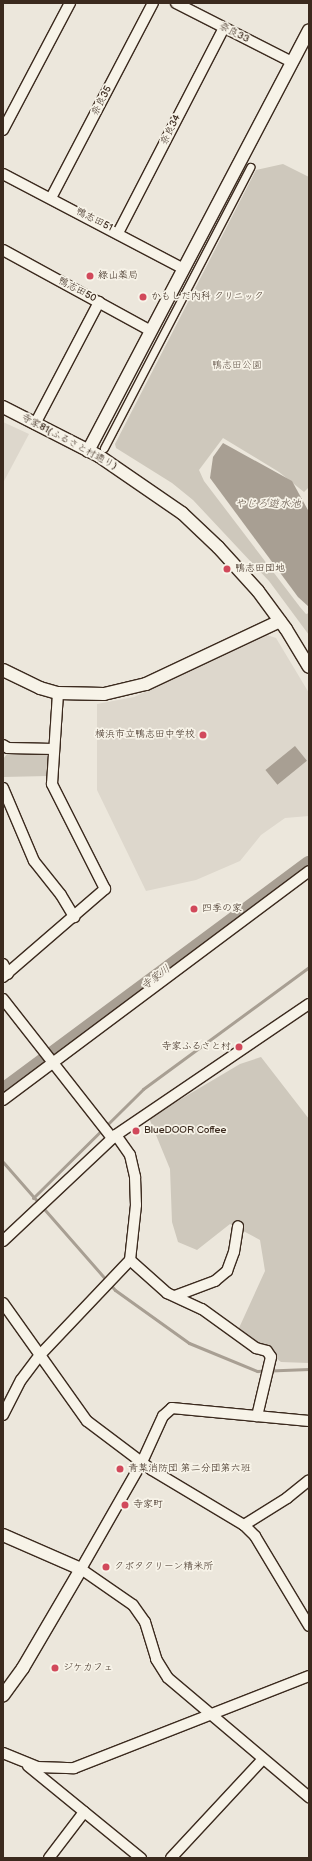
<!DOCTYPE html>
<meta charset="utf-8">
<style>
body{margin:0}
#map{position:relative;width:312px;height:1861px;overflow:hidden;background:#ece7dc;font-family:"Balsamiq Sans","Klee One",sans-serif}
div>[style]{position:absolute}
.built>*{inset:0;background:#ddd7cc}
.green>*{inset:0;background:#cec8bc}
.water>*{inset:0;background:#a89f93;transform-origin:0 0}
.stream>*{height:3px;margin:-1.5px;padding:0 1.5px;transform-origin:1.5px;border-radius:1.5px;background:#a89f93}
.river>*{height:19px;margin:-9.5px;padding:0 9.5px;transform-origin:9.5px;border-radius:9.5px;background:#a89f93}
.roads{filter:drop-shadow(1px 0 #3b2a1e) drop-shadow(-1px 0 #3b2a1e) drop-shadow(0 1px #3b2a1e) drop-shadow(0 -1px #3b2a1e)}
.pedestrian>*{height:7px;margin:-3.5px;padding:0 3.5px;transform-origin:3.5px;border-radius:3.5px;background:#f7f3e8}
.minor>*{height:10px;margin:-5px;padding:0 5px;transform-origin:5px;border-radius:5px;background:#f7f3e8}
.tertiary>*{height:12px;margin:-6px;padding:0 6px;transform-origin:6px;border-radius:6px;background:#f7f3e8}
.dots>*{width:11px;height:11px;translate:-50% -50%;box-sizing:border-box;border:2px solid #f7f3e8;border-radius:50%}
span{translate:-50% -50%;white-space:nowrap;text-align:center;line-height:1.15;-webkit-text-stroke:3.5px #f7f3e8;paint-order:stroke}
.street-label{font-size:10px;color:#3b2a1e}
.poi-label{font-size:10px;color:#3b2a1e}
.left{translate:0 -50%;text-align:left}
.right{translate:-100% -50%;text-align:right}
.park-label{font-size:10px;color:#605246}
.water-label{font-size:11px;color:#615347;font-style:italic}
.frame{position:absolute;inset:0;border:4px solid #3b2a1e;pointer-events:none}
</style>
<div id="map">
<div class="built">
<div style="clip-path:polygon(3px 422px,29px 434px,3px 483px)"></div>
<div style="clip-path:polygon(267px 635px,276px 638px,309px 693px,309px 816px,285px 818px,261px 835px,240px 861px,196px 880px,146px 891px,97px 790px,97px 704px,134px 697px)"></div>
</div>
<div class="green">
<div style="clip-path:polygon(283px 164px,309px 177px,309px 487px,304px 492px,279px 472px,223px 438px,199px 470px,204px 481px,300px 607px,306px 614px,309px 613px,309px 635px,269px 581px,193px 500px,172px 483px,116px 448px,115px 444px,256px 170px)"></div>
<div style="clip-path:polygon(8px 753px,45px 753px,49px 758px,48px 776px,3px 777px,3px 759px)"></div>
<div style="clip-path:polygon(261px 1057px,309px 1119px,309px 1363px,281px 1362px,239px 1328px,265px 1271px,260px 1240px,230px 1224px,197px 1250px,178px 1242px,172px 1222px,170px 1169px,149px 1118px,240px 1064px)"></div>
</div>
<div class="water">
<div style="clip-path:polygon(223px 443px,292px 481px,309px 512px,309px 607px,298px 597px,210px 478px,213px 457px)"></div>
<div style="left:295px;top:746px;width:19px;height:38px;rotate:51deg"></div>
</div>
<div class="stream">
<div style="left:3px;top:1162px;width:170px;rotate:48.8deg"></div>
<div style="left:115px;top:1290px;width:91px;rotate:35.6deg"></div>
<div style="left:189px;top:1343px;width:74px;rotate:22.4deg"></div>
<div style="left:257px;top:1371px;width:52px;rotate:-2.2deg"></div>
<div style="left:33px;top:1198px;width:155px;rotate:-44.7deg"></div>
<div style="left:143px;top:1089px;width:206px;rotate:-36.3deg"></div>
</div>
<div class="river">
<div style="left:3px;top:1092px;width:381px;rotate:-36.6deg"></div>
</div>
<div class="roads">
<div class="pedestrian">
<div style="left:104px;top:448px;width:317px;rotate:-62.5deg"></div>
</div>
<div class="minor">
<div style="left:176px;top:3px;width:130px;rotate:27deg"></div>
<div style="left:3px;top:130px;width:144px;rotate:-62.2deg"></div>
<div style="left:3px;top:174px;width:204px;rotate:27.7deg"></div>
<div style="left:51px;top:198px;width:220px;rotate:-62.4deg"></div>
<div style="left:118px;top:233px;width:231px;rotate:-62.7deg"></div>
<div style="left:3px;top:250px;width:169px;rotate:28.7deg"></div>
<div style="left:35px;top:424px;width:138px;rotate:-62.3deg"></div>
<div style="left:3px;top:745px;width:6px;rotate:31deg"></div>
<div style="left:8px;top:748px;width:46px;rotate:1.2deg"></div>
<div style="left:3px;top:788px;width:79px;rotate:67deg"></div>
<div style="left:34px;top:861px;width:43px;rotate:51.5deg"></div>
<div style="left:61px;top:895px;width:26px;rotate:59deg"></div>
<div style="left:3px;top:964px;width:11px;rotate:63deg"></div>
<div style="left:3px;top:977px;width:135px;rotate:-40.8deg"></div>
<div style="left:105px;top:889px;width:118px;rotate:-116.8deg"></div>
<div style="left:52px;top:784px;width:91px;rotate:-86.2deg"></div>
<div style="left:3px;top:999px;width:177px;rotate:51.9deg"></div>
<div style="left:3px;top:1100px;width:382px;rotate:-36.8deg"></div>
<div style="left:116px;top:1135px;width:24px;rotate:55deg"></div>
<div style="left:130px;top:1155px;width:23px;rotate:77deg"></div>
<div style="left:135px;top:1177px;width:28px;rotate:88deg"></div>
<div style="left:136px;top:1205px;width:55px;rotate:96.2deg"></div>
<div style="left:130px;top:1260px;width:50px;rotate:41.7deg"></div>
<div style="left:167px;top:1293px;width:38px;rotate:25deg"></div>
<div style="left:202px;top:1309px;width:67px;rotate:35.8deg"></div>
<div style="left:256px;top:1348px;width:11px;rotate:15deg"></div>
<div style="left:267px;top:1351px;width:7px;rotate:56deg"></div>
<div style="left:271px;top:1357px;width:61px;rotate:103.3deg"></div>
<div style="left:3px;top:1241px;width:155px;rotate:-43.2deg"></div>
<div style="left:116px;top:1135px;width:233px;rotate:-34.2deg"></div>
<div style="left:175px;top:1296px;width:43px;rotate:-20.6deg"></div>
<div style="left:215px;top:1281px;width:16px;rotate:-40deg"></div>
<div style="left:227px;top:1271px;width:20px;rotate:-70deg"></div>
<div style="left:234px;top:1252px;width:26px;rotate:-81deg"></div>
<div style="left:3px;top:1303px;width:145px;rotate:54.6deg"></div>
<div style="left:87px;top:1421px;width:81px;rotate:37deg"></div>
<div style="left:152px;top:1470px;width:107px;rotate:30.9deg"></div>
<div style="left:244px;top:1525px;width:16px;rotate:45deg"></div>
<div style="left:255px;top:1536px;width:105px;rotate:59deg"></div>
<div style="left:3px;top:1415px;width:39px;rotate:-63deg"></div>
<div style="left:21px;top:1380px;width:30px;rotate:-53deg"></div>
<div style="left:39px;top:1356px;width:132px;rotate:-46.5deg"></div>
<div style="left:309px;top:1421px;width:138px;rotate:-174.6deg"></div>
<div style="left:172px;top:1408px;width:12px;rotate:138deg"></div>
<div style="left:163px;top:1416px;width:51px;rotate:114.5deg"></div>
<div style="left:142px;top:1462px;width:123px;rotate:119.7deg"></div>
<div style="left:81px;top:1569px;width:63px;rotate:34.7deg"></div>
<div style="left:133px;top:1605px;width:21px;rotate:55deg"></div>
<div style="left:145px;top:1622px;width:39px;rotate:73deg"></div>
<div style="left:156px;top:1659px;width:22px;rotate:58deg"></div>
<div style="left:168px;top:1678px;width:185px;rotate:40.2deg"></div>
<div style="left:244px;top:1525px;width:51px;rotate:-32.1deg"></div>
<div style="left:287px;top:1498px;width:28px;rotate:-39deg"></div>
<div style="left:3px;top:1753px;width:37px;rotate:22deg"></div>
<div style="left:37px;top:1767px;width:37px;rotate:2deg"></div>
<div style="left:74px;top:1768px;width:252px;rotate:-21.4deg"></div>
<div style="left:28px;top:1766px;width:146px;rotate:39.2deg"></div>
<div style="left:49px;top:1858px;width:58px;rotate:-52.7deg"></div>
<div style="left:171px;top:1858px;width:135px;rotate:-47.1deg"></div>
</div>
<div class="tertiary">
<div style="left:3px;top:407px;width:108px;rotate:27deg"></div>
<div style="left:99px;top:456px;width:101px;rotate:34.5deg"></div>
<div style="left:182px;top:513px;width:50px;rotate:43.4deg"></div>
<div style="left:218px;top:547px;width:59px;rotate:47.7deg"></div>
<div style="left:258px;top:591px;width:47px;rotate:53.6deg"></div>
<div style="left:286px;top:629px;width:44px;rotate:58.8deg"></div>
<div style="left:88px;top:451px;width:475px;rotate:-62.3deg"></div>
<div style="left:3px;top:670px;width:41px;rotate:25.9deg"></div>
<div style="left:40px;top:688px;width:19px;rotate:16deg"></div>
<div style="left:58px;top:693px;width:46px;rotate:1.2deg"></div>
<div style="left:104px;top:694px;width:43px;rotate:-13.4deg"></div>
<div style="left:146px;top:684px;width:148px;rotate:-25.2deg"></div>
<div style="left:3px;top:1535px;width:85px;rotate:23.6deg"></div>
<div style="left:81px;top:1569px;width:115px;rotate:120.4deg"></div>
<div style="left:23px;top:1668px;width:34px;rotate:126deg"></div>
</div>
</div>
<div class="dots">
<div style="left:90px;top:276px;background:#d1495b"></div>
<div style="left:143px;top:297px;background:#d1495b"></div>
<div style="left:227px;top:569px;background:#d1495b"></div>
<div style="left:203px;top:735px;background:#d1495b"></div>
<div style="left:194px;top:909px;background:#d1495b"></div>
<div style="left:239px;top:1047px;background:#d1495b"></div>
<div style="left:136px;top:1131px;background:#d1495b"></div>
<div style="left:120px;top:1469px;background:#d1495b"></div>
<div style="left:125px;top:1505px;background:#d1495b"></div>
<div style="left:106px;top:1567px;background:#d1495b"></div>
<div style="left:55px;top:1668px;background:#d1495b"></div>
</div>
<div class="street-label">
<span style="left:234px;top:33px;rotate:27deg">奈良33</span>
<span style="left:102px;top:101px;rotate:-62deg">奈良35</span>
<span style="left:171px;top:130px;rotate:-63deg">奈良34</span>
<span style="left:94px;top:220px;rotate:27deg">鴨志田51</span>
<span style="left:77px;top:290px;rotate:28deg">鴨志田50</span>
<span style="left:69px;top:442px;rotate:28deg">寺家81(ふるさと村通り)</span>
</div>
<div class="poi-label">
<span class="left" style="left:98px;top:276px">緑山薬局</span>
<span class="left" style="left:151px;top:297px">かもしだ内科 クリニック</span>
<span class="left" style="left:235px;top:569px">鴨志田団地</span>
<span class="right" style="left:195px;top:735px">横浜市立鴨志田中学校</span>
<span class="left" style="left:202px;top:909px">四季の家</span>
<span class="right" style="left:231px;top:1047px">寺家ふるさと村</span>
<span class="left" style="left:144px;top:1131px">BlueDOOR Coffee</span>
<span class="left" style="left:128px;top:1469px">青葉消防団 第二分団第六班</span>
<span class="left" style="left:133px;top:1505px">寺家町</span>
<span class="left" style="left:114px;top:1567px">クボタクリーン精米所</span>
<span class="left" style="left:63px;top:1668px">ジケカフェ</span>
</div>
<div class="park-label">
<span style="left:237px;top:366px">鴨志田公園</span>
</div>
<div class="water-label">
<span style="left:268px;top:504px">やじろ遊水池</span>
<span style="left:156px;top:978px;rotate:-37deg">寺家川</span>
</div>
<div class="frame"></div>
</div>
